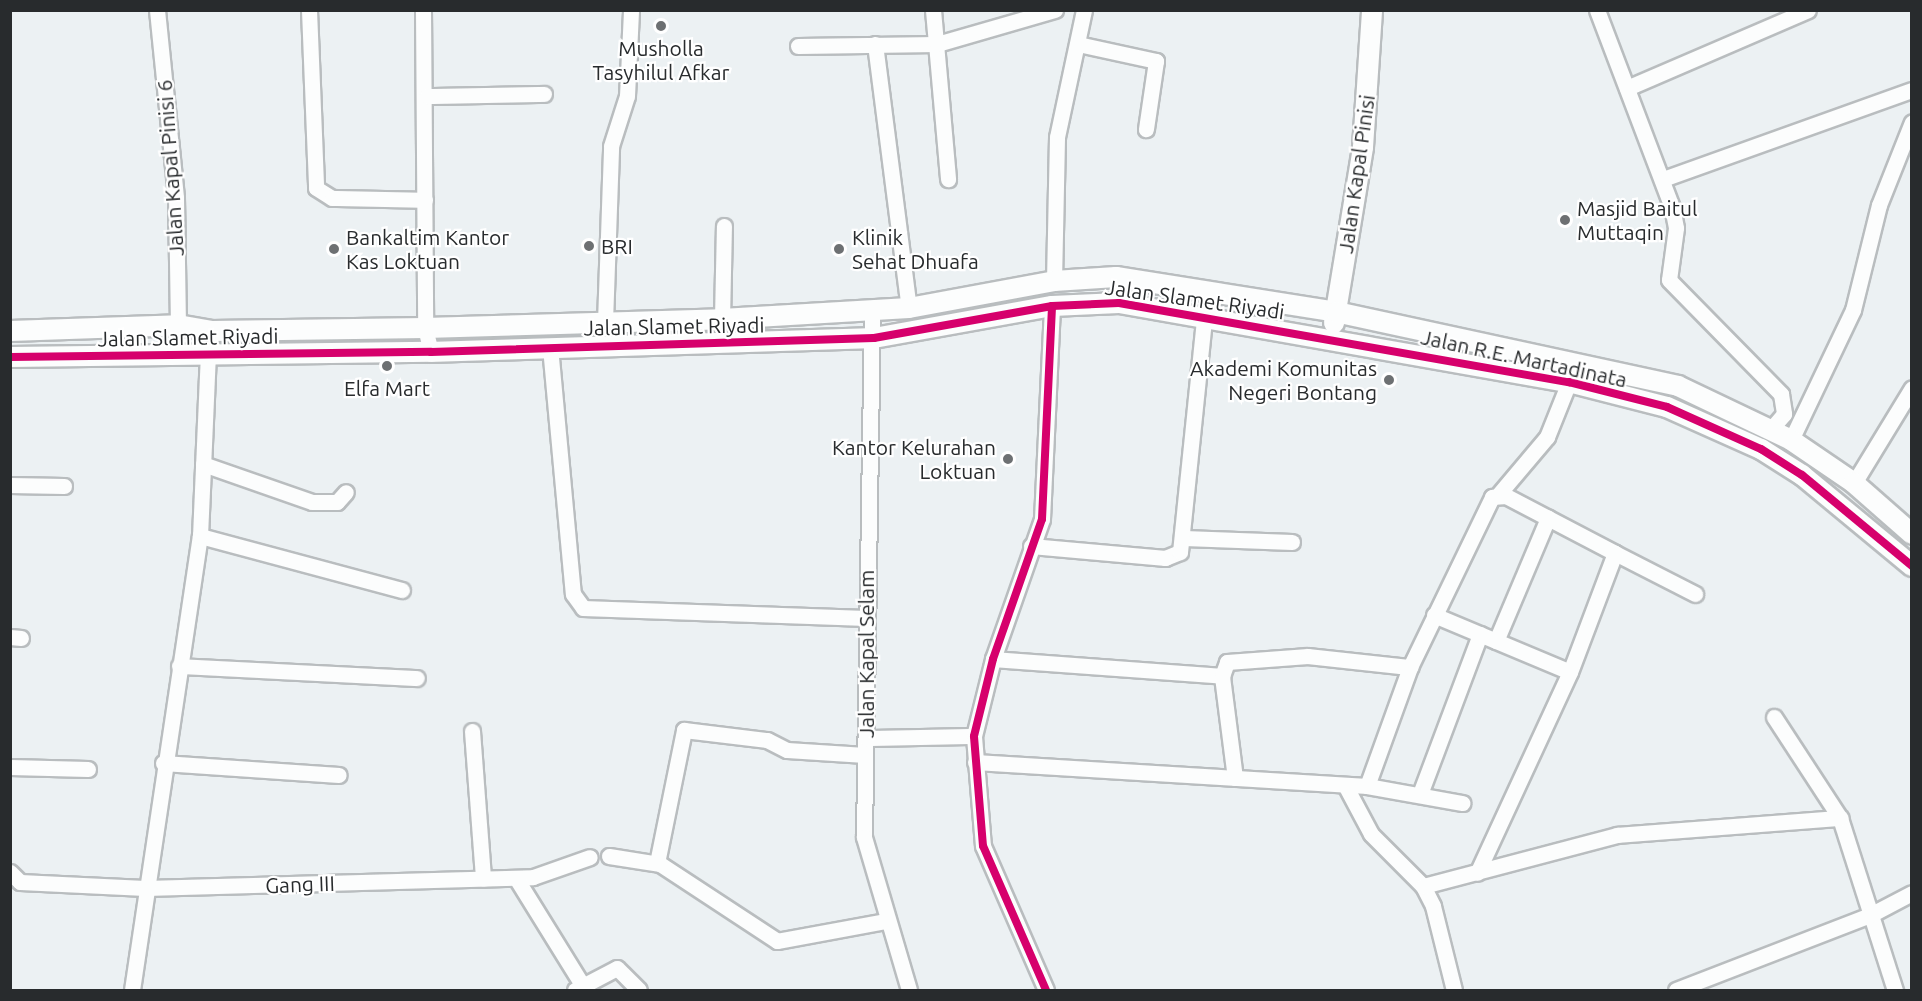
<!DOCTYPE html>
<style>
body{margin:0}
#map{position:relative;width:1922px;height:1001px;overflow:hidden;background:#ecf1f3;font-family:Ubuntu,sans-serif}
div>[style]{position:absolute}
.roads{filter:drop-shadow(2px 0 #b9bdbf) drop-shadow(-2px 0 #b9bdbf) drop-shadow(0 2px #b9bdbf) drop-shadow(0 -2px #b9bdbf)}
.minor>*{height:15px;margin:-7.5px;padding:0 7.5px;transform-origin:7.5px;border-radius:7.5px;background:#fcfdfd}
.tertiary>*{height:20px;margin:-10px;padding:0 10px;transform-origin:10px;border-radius:10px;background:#fcfdfd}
.cycleway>*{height:8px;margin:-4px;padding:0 4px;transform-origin:4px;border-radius:4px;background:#d6006c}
.dots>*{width:16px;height:16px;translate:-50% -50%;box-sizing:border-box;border:3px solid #fff;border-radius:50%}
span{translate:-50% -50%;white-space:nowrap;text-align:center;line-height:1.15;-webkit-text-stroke:4.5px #fff;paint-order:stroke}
.poi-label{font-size:21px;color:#282b2d}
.left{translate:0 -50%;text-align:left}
.right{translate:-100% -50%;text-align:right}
.street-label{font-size:21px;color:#282b2d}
.frame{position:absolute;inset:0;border:12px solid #282b2d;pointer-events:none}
</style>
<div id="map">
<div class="roads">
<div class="minor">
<div style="left:157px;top:10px;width:189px;rotate:84.2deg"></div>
<div style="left:176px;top:198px;width:127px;rotate:89.1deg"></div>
<div style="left:309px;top:10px;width:178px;rotate:87.7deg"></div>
<div style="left:316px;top:188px;width:19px;rotate:32deg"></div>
<div style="left:332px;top:198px;width:93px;rotate:1.2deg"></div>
<div style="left:423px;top:10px;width:318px;rotate:89.6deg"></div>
<div style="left:425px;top:328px;width:25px;rotate:76deg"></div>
<div style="left:933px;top:10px;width:170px;rotate:84.9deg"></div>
<div style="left:1597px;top:10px;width:211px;rotate:69.2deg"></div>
<div style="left:1672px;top:207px;width:21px;rotate:79deg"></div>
<div style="left:1676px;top:228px;width:52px;rotate:97.7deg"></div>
<div style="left:1669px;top:280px;width:160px;rotate:45.5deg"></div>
<div style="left:1781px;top:394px;width:20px;rotate:81deg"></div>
<div style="left:1784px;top:414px;width:20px;rotate:131deg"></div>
<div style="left:875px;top:44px;width:266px;rotate:82.7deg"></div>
<div style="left:1078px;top:44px;width:80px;rotate:12.3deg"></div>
<div style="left:1156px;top:61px;width:69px;rotate:98.4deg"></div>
<div style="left:798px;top:46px;width:139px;rotate:-0.8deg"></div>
<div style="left:937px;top:44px;width:123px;rotate:-16.1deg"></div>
<div style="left:1627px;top:88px;width:197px;rotate:-23.3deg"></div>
<div style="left:427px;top:96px;width:117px;rotate:-1deg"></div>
<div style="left:1663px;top:179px;width:264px;rotate:-19.7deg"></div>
<div style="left:1054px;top:281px;width:144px;rotate:-88.8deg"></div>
<div style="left:1057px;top:137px;width:130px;rotate:-78deg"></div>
<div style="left:872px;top:311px;width:526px;rotate:90.87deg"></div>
<div style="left:864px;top:837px;width:159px;rotate:73.6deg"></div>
<div style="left:722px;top:319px;width:93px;rotate:-88.8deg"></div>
<div style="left:605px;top:322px;width:176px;rotate:-88deg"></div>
<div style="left:611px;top:146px;width:52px;rotate:-72.3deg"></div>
<div style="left:627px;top:96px;width:86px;rotate:-87.3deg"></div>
<div style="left:550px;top:347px;width:248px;rotate:84.7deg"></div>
<div style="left:573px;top:594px;width:17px;rotate:54deg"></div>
<div style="left:583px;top:608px;width:283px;rotate:2deg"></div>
<div style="left:1791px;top:440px;width:144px;rotate:-64.5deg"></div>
<div style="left:1853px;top:310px;width:108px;rotate:-76.1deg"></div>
<div style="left:1879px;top:205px;width:89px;rotate:-68.3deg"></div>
<div style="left:203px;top:464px;width:115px;rotate:19.2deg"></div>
<div style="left:312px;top:502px;width:25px"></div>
<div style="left:337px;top:502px;width:13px;rotate:-48deg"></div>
<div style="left:1854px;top:483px;width:111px;rotate:-58.6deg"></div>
<div style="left:10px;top:485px;width:54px;rotate:1.1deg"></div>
<div style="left:1498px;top:495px;width:76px;rotate:-49.8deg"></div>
<div style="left:1547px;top:437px;width:59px;rotate:-68.2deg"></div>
<div style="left:200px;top:536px;width:209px;rotate:15deg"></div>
<div style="left:1184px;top:538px;width:108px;rotate:2.1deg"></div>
<div style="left:1031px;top:546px;width:135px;rotate:5.1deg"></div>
<div style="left:1165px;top:558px;width:16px;rotate:-22deg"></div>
<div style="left:1180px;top:552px;width:234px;rotate:-84.1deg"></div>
<div style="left:1615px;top:553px;width:90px;rotate:27.1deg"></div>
<div style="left:1434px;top:615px;width:147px;rotate:22.7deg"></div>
<div style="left:1570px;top:672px;width:221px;rotate:114.8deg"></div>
<div style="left:10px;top:637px;width:11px;rotate:5deg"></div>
<div style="left:1496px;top:641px;width:134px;rotate:-67.1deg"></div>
<div style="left:993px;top:659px;width:230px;rotate:4.2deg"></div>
<div style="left:179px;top:666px;width:238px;rotate:2.9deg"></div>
<div style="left:1774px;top:717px;width:121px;rotate:56.8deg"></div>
<div style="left:1840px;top:818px;width:181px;rotate:72.3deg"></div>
<div style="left:472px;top:731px;width:148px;rotate:85.7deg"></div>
<div style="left:866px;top:738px;width:108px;rotate:-1.1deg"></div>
<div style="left:975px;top:762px;width:393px;rotate:3.5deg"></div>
<div style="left:1367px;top:786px;width:97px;rotate:10.1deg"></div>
<div style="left:163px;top:763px;width:176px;rotate:3.9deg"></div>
<div style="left:10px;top:767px;width:78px;rotate:1.5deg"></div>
<div style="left:1235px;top:778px;width:103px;rotate:-97.3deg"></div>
<div style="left:1222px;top:676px;width:15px;rotate:-70deg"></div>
<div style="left:1227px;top:662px;width:81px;rotate:-4.2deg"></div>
<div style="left:1308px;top:656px;width:103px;rotate:6.2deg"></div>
<div style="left:1345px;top:785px;width:55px;rotate:62deg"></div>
<div style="left:1371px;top:834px;width:74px;rotate:45deg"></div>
<div style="left:1423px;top:886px;width:22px;rotate:63deg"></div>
<div style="left:1433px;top:906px;width:87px;rotate:76deg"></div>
<div style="left:1367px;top:786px;width:127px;rotate:-70.1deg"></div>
<div style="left:1410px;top:667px;width:189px;rotate:-64.2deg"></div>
<div style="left:1492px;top:497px;width:14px;rotate:-4deg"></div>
<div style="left:1506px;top:496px;width:123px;rotate:27.6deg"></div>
<div style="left:1615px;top:553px;width:127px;rotate:110.7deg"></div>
<div style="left:1420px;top:794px;width:171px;rotate:-69.4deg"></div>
<div style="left:609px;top:856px;width:52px;rotate:8.9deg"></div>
<div style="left:660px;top:864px;width:140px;rotate:33.3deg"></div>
<div style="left:777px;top:941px;width:111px;rotate:-10.4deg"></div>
<div style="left:657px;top:863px;width:136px;rotate:-78.5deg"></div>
<div style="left:684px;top:730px;width:84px;rotate:6.9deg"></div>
<div style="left:767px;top:740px;width:22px;rotate:27deg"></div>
<div style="left:787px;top:750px;width:78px;rotate:3.7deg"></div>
<div style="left:10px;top:872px;width:14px;rotate:45deg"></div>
<div style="left:20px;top:882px;width:125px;rotate:2.7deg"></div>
<div style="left:145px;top:888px;width:388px;rotate:-1.6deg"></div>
<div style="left:533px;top:877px;width:60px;rotate:-19.3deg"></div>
<div style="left:516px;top:878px;width:127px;rotate:58.2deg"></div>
<div style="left:1423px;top:886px;width:201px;rotate:-14.7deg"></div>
<div style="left:1617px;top:835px;width:224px;rotate:-4.4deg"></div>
<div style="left:132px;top:990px;width:459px;rotate:-81.5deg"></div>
<div style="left:200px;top:536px;width:181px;rotate:-87.5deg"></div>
<div style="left:575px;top:990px;width:47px;rotate:-27.6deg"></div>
<div style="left:617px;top:968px;width:31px;rotate:45deg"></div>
<div style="left:1046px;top:990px;width:157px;rotate:-113.6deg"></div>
<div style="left:983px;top:846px;width:110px;rotate:-94.7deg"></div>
<div style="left:974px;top:736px;width:79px;rotate:-76.1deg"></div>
<div style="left:993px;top:659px;width:148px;rotate:-70.7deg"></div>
<div style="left:1042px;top:519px;width:213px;rotate:-87.3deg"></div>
<div style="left:1676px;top:990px;width:208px;rotate:-21.1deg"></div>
<div style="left:1870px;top:915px;width:47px;rotate:-27.6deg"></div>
</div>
<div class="tertiary">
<div style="left:1334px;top:323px;width:178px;rotate:-80.6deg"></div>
<div style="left:1363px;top:147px;width:137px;rotate:-86.2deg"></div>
<div style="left:10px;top:331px;width:168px;rotate:-2deg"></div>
<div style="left:178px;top:325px;width:35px;rotate:10deg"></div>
<div style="left:212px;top:331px;width:213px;rotate:-0.8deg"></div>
<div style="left:425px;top:328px;width:297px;rotate:-1.7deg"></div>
<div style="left:722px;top:319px;width:187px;rotate:-3.4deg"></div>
<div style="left:909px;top:308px;width:147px;rotate:-10.5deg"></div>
<div style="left:1054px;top:281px;width:62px;rotate:-3.7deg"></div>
<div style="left:1116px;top:277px;width:223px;rotate:9deg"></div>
<div style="left:1336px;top:312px;width:350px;rotate:12.2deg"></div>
<div style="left:1678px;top:386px;width:125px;rotate:25.5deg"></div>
<div style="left:1791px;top:440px;width:76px;rotate:34.3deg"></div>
<div style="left:1854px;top:483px;width:77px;rotate:41.3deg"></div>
<div style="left:10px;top:357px;width:421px;rotate:-0.7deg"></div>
<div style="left:431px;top:352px;width:443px;rotate:-1.8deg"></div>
<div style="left:874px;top:338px;width:181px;rotate:-10.2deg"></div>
<div style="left:1052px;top:306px;width:67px;rotate:-2.6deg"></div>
<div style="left:1119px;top:303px;width:457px;rotate:10deg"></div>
<div style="left:1569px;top:382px;width:101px;rotate:14.3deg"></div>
<div style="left:1667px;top:407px;width:103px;rotate:24.1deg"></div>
<div style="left:1761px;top:449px;width:49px;rotate:32.4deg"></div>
<div style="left:1802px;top:475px;width:143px;rotate:39.6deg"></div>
</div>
</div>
<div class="cycleway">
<div style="left:10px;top:357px;width:421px;rotate:-0.7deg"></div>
<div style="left:431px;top:352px;width:443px;rotate:-1.8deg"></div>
<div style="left:874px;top:338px;width:181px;rotate:-10.2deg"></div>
<div style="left:1052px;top:306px;width:67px;rotate:-2.6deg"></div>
<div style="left:1119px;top:303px;width:457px;rotate:10deg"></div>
<div style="left:1569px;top:382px;width:101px;rotate:14.3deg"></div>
<div style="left:1667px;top:407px;width:103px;rotate:24.1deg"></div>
<div style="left:1761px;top:449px;width:49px;rotate:32.4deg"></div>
<div style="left:1802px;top:475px;width:143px;rotate:39.6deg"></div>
<div style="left:1046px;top:990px;width:157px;rotate:-113.6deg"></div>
<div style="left:983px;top:846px;width:110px;rotate:-94.7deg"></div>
<div style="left:974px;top:736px;width:79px;rotate:-76.1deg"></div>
<div style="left:993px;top:659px;width:148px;rotate:-70.7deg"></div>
<div style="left:1042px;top:519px;width:213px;rotate:-87.3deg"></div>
</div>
<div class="dots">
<div style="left:661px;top:26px;background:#6d7072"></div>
<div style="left:1565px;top:220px;background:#6d7072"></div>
<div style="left:589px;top:246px;background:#6d7072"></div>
<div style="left:334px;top:249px;background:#6d7072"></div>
<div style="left:839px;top:249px;background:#6d7072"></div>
<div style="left:387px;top:366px;background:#6d7072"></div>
<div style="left:1389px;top:380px;background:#6d7072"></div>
<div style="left:1008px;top:459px;background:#6d7072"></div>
</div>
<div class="poi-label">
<span style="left:661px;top:60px">Musholla<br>Tasyhilul Afkar</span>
<span class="left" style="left:1577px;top:220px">Masjid Baitul<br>Muttaqin</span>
<span class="left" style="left:346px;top:249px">Bankaltim Kantor<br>Kas Loktuan</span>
<span class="left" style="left:852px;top:249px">Klinik<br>Sehat Dhuafa</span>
<span class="left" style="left:601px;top:246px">BRI</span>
<span class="right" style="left:1377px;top:380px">Akademi Komunitas<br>Negeri Bontang</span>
<span style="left:387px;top:388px">Elfa Mart</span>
<span class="right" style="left:996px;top:459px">Kantor Kelurahan<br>Loktuan</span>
</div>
<div class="street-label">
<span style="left:170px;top:168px;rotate:-94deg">Jalan Kapal Pinisi 6</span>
<span style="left:1356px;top:174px;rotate:-82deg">Jalan Kapal Pinisi</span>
<span style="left:1195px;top:299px;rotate:8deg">Jalan Slamet Riyadi</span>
<span style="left:674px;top:326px;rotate:-1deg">Jalan Slamet Riyadi</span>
<span style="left:188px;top:337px;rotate:-1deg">Jalan Slamet Riyadi</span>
<span style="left:1524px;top:358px;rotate:12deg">Jalan R.E. Martadinata</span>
<span style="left:866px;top:654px;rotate:-90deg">Jalan Kapal Selam</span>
<span style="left:300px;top:884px;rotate:-2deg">Gang III</span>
</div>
<div class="frame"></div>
</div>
